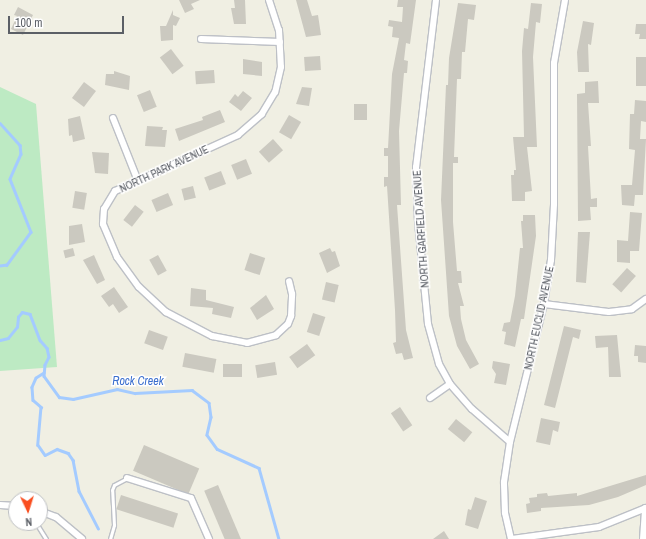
<!DOCTYPE html>
<style>
body{margin:0}
#map{position:relative;width:646px;height:539px;overflow:hidden;background:#f0efe3;font-family:"Archivo Narrow",sans-serif}
div>[style]{position:absolute}
.green>*{inset:0;background:#bdeac3}
.stream>*{height:2.5px;margin:-1.25px;padding:0 1.25px;transform-origin:1.25px;border-radius:1.25px;background:#a4cbff}
.building>*{inset:0;background:#cbc9c0;transform-origin:0 0}
.roads{filter:drop-shadow(1px 0 #bdc0c6) drop-shadow(-1px 0 #bdc0c6) drop-shadow(0 1px #bdc0c6) drop-shadow(0 -1px #bdc0c6)}
.service>*{height:3px;margin:-1.5px;padding:0 1.5px;transform-origin:1.5px;border-radius:1.5px;background:#fff}
.minor>*{height:6px;margin:-3px;padding:0 3px;transform-origin:3px;border-radius:3px;background:#fff}
span{translate:-50% -50%;white-space:nowrap;text-align:center;line-height:1.15;-webkit-text-stroke:3px #fff;paint-order:stroke}
.street-label{font-size:11px;color:#5b5f66}
.water-label{font-size:12px;color:#3b6fce;font-style:italic}
.north{position:absolute;left:8px;top:491px;width:40px;height:40px;box-sizing:border-box;background:#fff;border:1px solid #bdbfc2;border-radius:50%;rotate:176deg;font-size:11px;font-weight:700;line-height:16px;text-align:center;color:#5b5f66}
.north::after{content:'';display:block;margin:auto;width:14px;height:18px;background:#f94e1f;clip-path:polygon(50% 0,100% 100%,50% 72%,0 100%)}
.scale{position:absolute;left:8px;top:16px;width:116px;height:18px;box-sizing:border-box;border:2px solid #5b5f66;border-top:0;padding-left:5px;font-size:12px;line-height:14px;white-space:nowrap;color:#5b5f66;-webkit-text-stroke:3px #fff;paint-order:stroke}
</style>
<div id="map">
<div class="green">
<div style="clip-path:polygon(0 87px,36px 104px,57px 367px,0 371px)"></div>
</div>
<div class="stream">
<div style="left:0;top:123px;width:30px;rotate:48deg"></div>
<div style="left:20px;top:145px;width:9px;rotate:84deg"></div>
<div style="left:21px;top:154px;width:27px;rotate:114deg"></div>
<div style="left:10px;top:179px;width:57px;rotate:68.4deg"></div>
<div style="left:31px;top:232px;width:41px;rotate:126deg"></div>
<div style="left:7px;top:265px;width:7px;rotate:172deg"></div>
<div style="left:0;top:340px;width:8px;rotate:-14deg"></div>
<div style="left:8px;top:338px;width:14px;rotate:-51deg"></div>
<div style="left:17px;top:327px;width:10px;rotate:-84deg"></div>
<div style="left:18px;top:317px;width:6px;rotate:-51deg"></div>
<div style="left:22px;top:312px;width:8px;rotate:14deg"></div>
<div style="left:30px;top:314px;width:28px;rotate:69deg"></div>
<div style="left:40px;top:340px;width:11px;rotate:49deg"></div>
<div style="left:47px;top:348px;width:9px;rotate:77deg"></div>
<div style="left:49px;top:357px;width:9px;rotate:117deg"></div>
<div style="left:45px;top:365px;width:11px;rotate:95deg"></div>
<div style="left:44px;top:376px;width:26px;rotate:54deg"></div>
<div style="left:59px;top:397px;width:14px;rotate:8deg"></div>
<div style="left:73px;top:399px;width:45px;rotate:-12.8deg"></div>
<div style="left:117px;top:389px;width:18px;rotate:13deg"></div>
<div style="left:135px;top:393px;width:57px;rotate:-3deg"></div>
<div style="left:192px;top:390px;width:21px;rotate:37deg"></div>
<div style="left:209px;top:403px;width:14px;rotate:82deg"></div>
<div style="left:211px;top:417px;width:18px;rotate:103deg"></div>
<div style="left:207px;top:435px;width:17px;rotate:54deg"></div>
<div style="left:217px;top:449px;width:46px;rotate:24.3deg"></div>
<div style="left:259px;top:468px;width:74px;rotate:74.3deg"></div>
<div style="left:44px;top:373px;width:9px;rotate:148deg"></div>
<div style="left:36px;top:378px;width:10px;rotate:114deg"></div>
<div style="left:32px;top:387px;width:13px;rotate:86deg"></div>
<div style="left:33px;top:400px;width:11px;rotate:41deg"></div>
<div style="left:41px;top:407px;width:38px;rotate:95deg"></div>
<div style="left:38px;top:445px;width:12px;rotate:55deg"></div>
<div style="left:45px;top:455px;width:13px;rotate:-27deg"></div>
<div style="left:57px;top:449px;width:12px;rotate:20deg"></div>
<div style="left:68px;top:453px;width:9px;rotate:54deg"></div>
<div style="left:73px;top:460px;width:32px;rotate:79deg"></div>
<div style="left:79px;top:491px;width:42px;rotate:62.8deg"></div>
</div>
<div class="building">
<div style="clip-path:polygon(179px 0,200px 0,191px 4px,194px 9px,185px 13px)"></div>
<div style="clip-path:polygon(234px 0,245px 0,246px 24px,234px 24px,231px 8px,235px 8px)"></div>
<div style="clip-path:polygon(296px 0,307px 0,312px 16px,318px 15px,321px 35px,306px 37px)"></div>
<div style="clip-path:polygon(398px 0,416px 0,410px 44px,406px 43px,404px 60px,408px 61px,407px 73px,404px 73px,399px 131px,401px 205px,397px 205px,406px 330px,413px 358px,404px 360px,402px 353px,396px 354px,393px 343px,396px 342px,395px 310px,387px 186px,384px 187px,384px 177px,388px 177px,388px 156px,384px 156px,384px 148px,388px 148px,392px 74px,399px 38px,392px 37px,393px 27px,388px 26px,389px 20px,402px 22px,403px 7px,397px 7px)"></div>
<div style="clip-path:polygon(458px 3px,476px 5px,474px 20px,468px 19px,465px 52px,462px 52px,461px 79px,457px 79px,454px 157px,458px 157px,458px 163px,453px 163px,453px 222px,457px 271px,461px 271px,462px 283px,458px 283px,464px 306px,460px 306px,461px 319px,466px 340px,479px 364px,470px 369px,457px 346px,449px 316px,441px 200px,446px 85px,448px 85px,449px 58px)"></div>
<div style="clip-path:polygon(531px 3px,542px 4px,540px 23px,536px 22px,533px 57px,537px 147px,527px 147px,532px 191px,525px 192px,525px 201px,512px 201px,511px 175px,514px 175px,514px 170px,516px 170px,513px 137px,524px 137px,522px 51px,524px 28px,528px 29px)"></div>
<div style="clip-path:polygon(18px 7px,33px 15px,23px 35px,11px 29px,17px 16px,14px 15px)"></div>
<div style="clip-path:polygon(173px 10px,173px 15px,180px 18px,176px 26px,173px 25px,173px 40px,161px 41px,160px 26px,166px 26px)"></div>
<div style="clip-path:polygon(583px 21px,594px 23px,591px 45px,588px 44px,589px 72px,578px 72px,577px 52px)"></div>
<div style="clip-path:polygon(636px 24px,646px 24px,646px 39px,639px 39px,640px 34px,635px 34px)"></div>
<div style="left:171px;top:49px;width:21px;height:14px;rotate:53deg"></div>
<div style="left:320px;top:56px;width:14px;height:16px;rotate:86deg"></div>
<div style="left:636px;top:57px;width:10px;height:29px"></div>
<div style="clip-path:polygon(243px 59px,262px 62px,262px 76px,243px 74px)"></div>
<div style="left:214px;top:70px;width:13px;height:19px;rotate:86deg"></div>
<div style="clip-path:polygon(114px 71px,130px 76px,129px 90px,105px 85px,106px 74px,114px 74px)"></div>
<div style="clip-path:polygon(598px 81px,599px 103px,588px 103px,591px 146px,588px 146px,591px 199px,597px 198px,597px 207px,590px 207px,591px 220px,578px 221px,577px 94px,585px 93px,585px 82px)"></div>
<div style="left:84px;top:82px;width:15px;height:20px;rotate:37deg"></div>
<div style="clip-path:polygon(302px 87px,312px 88px,309px 106px,296px 104px)"></div>
<div style="left:150px;top:90px;width:18px;height:14px;rotate:68deg"></div>
<div style="clip-path:polygon(243px 91px,252px 98px,241px 111px,229px 102px,235px 94px,238px 97px)"></div>
<div style="clip-path:polygon(635px 100px,646px 101px,646px 122px,641px 121px,640px 139px,646px 139px,643px 195px,635px 195px,634px 206px,622px 205px,621px 185px,632px 185px,635px 150px,629px 149px,630px 114px,634px 114px)"></div>
<div style="left:354px;top:104px;width:13px;height:16px"></div>
<div style="clip-path:polygon(220px 110px,225px 122px,179px 141px,175px 129px,203px 120px,202px 117px)"></div>
<div style="left:289px;top:115px;width:14px;height:20px;rotate:30deg"></div>
<div style="clip-path:polygon(80px 116px,85px 139px,73px 142px,72px 135px,69px 136px,68px 119px)"></div>
<div style="clip-path:polygon(147px 126px,163px 127px,162px 130px,167px 130px,165px 147px,145px 146px)"></div>
<div style="left:273px;top:139px;width:15px;height:19px;rotate:48deg"></div>
<div style="clip-path:polygon(92px 152px,109px 153px,108px 174px,95px 173px)"></div>
<div style="left:246px;top:159px;width:16px;height:16px;rotate:68deg"></div>
<div style="left:221px;top:171px;width:14px;height:18px;rotate:69deg"></div>
<div style="left:193px;top:186px;width:12px;height:12px;rotate:76deg"></div>
<div style="left:75px;top:191px;width:12px;height:17px;rotate:9deg"></div>
<div style="left:168px;top:193px;width:13px;height:18px;rotate:67deg"></div>
<div style="left:135px;top:205px;width:11px;height:19px;rotate:38deg"></div>
<div style="clip-path:polygon(630px 212px,642px 213px,639px 251px,630px 251px,630px 263px,617px 262px,617px 240px,628px 241px)"></div>
<div style="clip-path:polygon(523px 215px,535px 215px,536px 236px,524px 319px,521px 319px,515px 347px,504px 344px,506px 332px,502px 331px,504px 323px,510px 322px,515px 296px,520px 248px,523px 248px,521px 221px,523px 221px)"></div>
<div style="clip-path:polygon(82px 224px,85px 242px,69px 245px,69px 226px)"></div>
<div style="clip-path:polygon(578px 232px,590px 232px,586px 283px,576px 282px)"></div>
<div style="left:73px;top:248px;width:8px;height:10px;rotate:76deg"></div>
<div style="clip-path:polygon(330px 248px,332px 252px,335px 251px,340px 266px,327px 273px,319px 253px)"></div>
<div style="left:250px;top:253px;width:16px;height:18px;rotate:18deg"></div>
<div style="clip-path:polygon(94px 255px,105px 280px,97px 284px,83px 260px)"></div>
<div style="left:158px;top:255px;width:18px;height:10px;rotate:61deg"></div>
<div style="left:627px;top:268px;width:12px;height:22px;rotate:42deg"></div>
<div style="left:326px;top:282px;width:13px;height:18px;rotate:13deg"></div>
<div style="clip-path:polygon(114px 287px,128px 307px,119px 313px,113px 304px,109px 307px,101px 296px)"></div>
<div style="clip-path:polygon(191px 288px,206px 290px,206px 300px,234px 307px,231px 318px,212px 314px,213px 308px,190px 306px)"></div>
<div style="clip-path:polygon(266px 295px,274px 309px,257px 320px,250px 308px)"></div>
<div style="left:313px;top:313px;width:13px;height:20px;rotate:18deg"></div>
<div style="clip-path:polygon(564px 326px,581px 330px,579px 339px,573px 337px,555px 408px,544px 405px)"></div>
<div style="left:149px;top:330px;width:20px;height:14px;rotate:20deg"></div>
<div style="clip-path:polygon(617px 335px,621px 377px,609px 377px,608px 347px,596px 348px,595px 336px)"></div>
<div style="left:307px;top:344px;width:14px;height:22px;rotate:54deg"></div>
<div style="clip-path:polygon(635px 345px,646px 346px,646px 363px,638px 362px,638px 356px,634px 356px)"></div>
<div style="left:185px;top:353px;width:32px;height:14px;rotate:11deg"></div>
<div style="clip-path:polygon(493px 361px,510px 364px,506px 385px,494px 383px,496px 374px,492px 368px)"></div>
<div style="left:275px;top:362px;width:13px;height:20px;rotate:81deg"></div>
<div style="left:223px;top:364px;width:19px;height:13px"></div>
<div style="left:400px;top:407px;width:22px;height:11px;rotate:56deg"></div>
<div style="clip-path:polygon(541px 418px,560px 422px,558px 432px,553px 430px,550px 445px,536px 442px)"></div>
<div style="left:456px;top:419px;width:21px;height:13px;rotate:39deg"></div>
<div style="left:144px;top:445px;width:60px;height:28px;rotate:23deg"></div>
<div style="clip-path:polygon(646px 475px,646px 485px,618px 497px,589px 505px,541px 508px,541px 511px,527px 513px,526px 504px,530px 503px,529px 498px,537px 497px,537px 494px,547px 493px,548px 496px,577px 493px,577px 496px)"></div>
<div style="left:218px;top:485px;width:59px;height:15px;rotate:67deg"></div>
<div style="left:121px;top:495px;width:60px;height:15px;rotate:18deg"></div>
<div style="clip-path:polygon(475px 497px,487px 501px,478px 529px,465px 525px,468px 509px,471px 510px)"></div>
<div style="clip-path:polygon(444px 531px,449px 539px,433px 539px)"></div>
</div>
<div class="roads">
<div class="service">
<div style="left:36px;top:523px;width:19px;rotate:58deg"></div>
<div style="left:110px;top:539px;width:15px;rotate:-74deg"></div>
<div style="left:114px;top:525px;width:35px;rotate:-93deg"></div>
<div style="left:112px;top:490px;width:5px;rotate:-68deg"></div>
<div style="left:114px;top:485px;width:15px;rotate:-28deg"></div>
</div>
<div class="minor">
<div style="left:269px;top:0;width:32px;rotate:72deg"></div>
<div style="left:279px;top:30px;width:37px;rotate:87deg"></div>
<div style="left:281px;top:67px;width:26px;rotate:103deg"></div>
<div style="left:275px;top:92px;width:26px;rotate:121deg"></div>
<div style="left:262px;top:114px;width:32px;rotate:139deg"></div>
<div style="left:238px;top:135px;width:135px;rotate:155.5deg"></div>
<div style="left:115px;top:191px;width:21px;rotate:121deg"></div>
<div style="left:104px;top:209px;width:15px;rotate:94deg"></div>
<div style="left:103px;top:224px;width:36px;rotate:67deg"></div>
<div style="left:117px;top:257px;width:37px;rotate:54deg"></div>
<div style="left:139px;top:287px;width:37px;rotate:43deg"></div>
<div style="left:166px;top:312px;width:52px;rotate:27.6deg"></div>
<div style="left:212px;top:336px;width:36px;rotate:11deg"></div>
<div style="left:247px;top:343px;width:30px;rotate:-15deg"></div>
<div style="left:276px;top:335px;width:16px;rotate:-43deg"></div>
<div style="left:288px;top:324px;width:9px;rotate:-69deg"></div>
<div style="left:291px;top:316px;width:22px;rotate:-87deg"></div>
<div style="left:292px;top:294px;width:13px;rotate:-103deg"></div>
<div style="left:436px;top:0;width:168px;rotate:96.8deg"></div>
<div style="left:416px;top:167px;width:55px;rotate:87.9deg"></div>
<div style="left:418px;top:222px;width:102px;rotate:84.4deg"></div>
<div style="left:428px;top:324px;width:41px;rotate:74.6deg"></div>
<div style="left:439px;top:364px;width:23px;rotate:61deg"></div>
<div style="left:450px;top:384px;width:33px;rotate:49deg"></div>
<div style="left:472px;top:409px;width:50px;rotate:41deg"></div>
<div style="left:201px;top:39px;width:79px;rotate:2.2deg"></div>
<div style="left:113px;top:118px;width:68px;rotate:68.4deg"></div>
<div style="left:544px;top:304px;width:65px;rotate:7deg"></div>
<div style="left:609px;top:312px;width:23px;rotate:-7deg"></div>
<div style="left:632px;top:309px;width:17px;rotate:-36deg"></div>
<div style="left:430px;top:398px;width:24px;rotate:-35deg"></div>
<div style="left:127px;top:478px;width:67px;rotate:17.4deg"></div>
<div style="left:191px;top:498px;width:45px;rotate:66.3deg"></div>
<div style="left:0;top:505px;width:16px;rotate:4deg"></div>
<div style="left:40px;top:511px;width:17px;rotate:21deg"></div>
<div style="left:56px;top:517px;width:34px;rotate:40deg"></div>
<div style="left:511px;top:539px;width:27px;rotate:-103deg"></div>
<div style="left:505px;top:513px;width:31px;rotate:-92deg"></div>
<div style="left:504px;top:482px;width:40px;rotate:-81.5deg"></div>
<div style="left:510px;top:442px;width:142px;rotate:-76.2deg"></div>
<div style="left:544px;top:304px;width:45px;rotate:-81deg"></div>
<div style="left:551px;top:260px;width:56px;rotate:-86.9deg"></div>
<div style="left:554px;top:204px;width:141px;rotate:-90deg"></div>
<div style="left:554px;top:63px;width:64px;rotate:-80.1deg"></div>
<div style="left:512px;top:539px;width:88px;rotate:-7.9deg"></div>
<div style="left:599px;top:527px;width:51px;rotate:-22deg"></div>
<div style="left:643px;top:539px;width:31px;rotate:-86deg"></div>
</div>
</div>
<div class="street-label">
<span style="left:164px;top:169px;rotate:-25deg">NORTH PARK AVENUE</span>
<span style="left:421px;top:229px;rotate:-94deg">NORTH GARFIELD AVENUE</span>
<span style="left:539px;top:318px;rotate:-78deg">NORTH EUCLID AVENUE</span>
</div>
<div class="water-label">
<span style="left:138px;top:382px">Rock Creek</span>
</div>
<div class="north">N</div>
<div class="scale">100 m</div>
</div>
